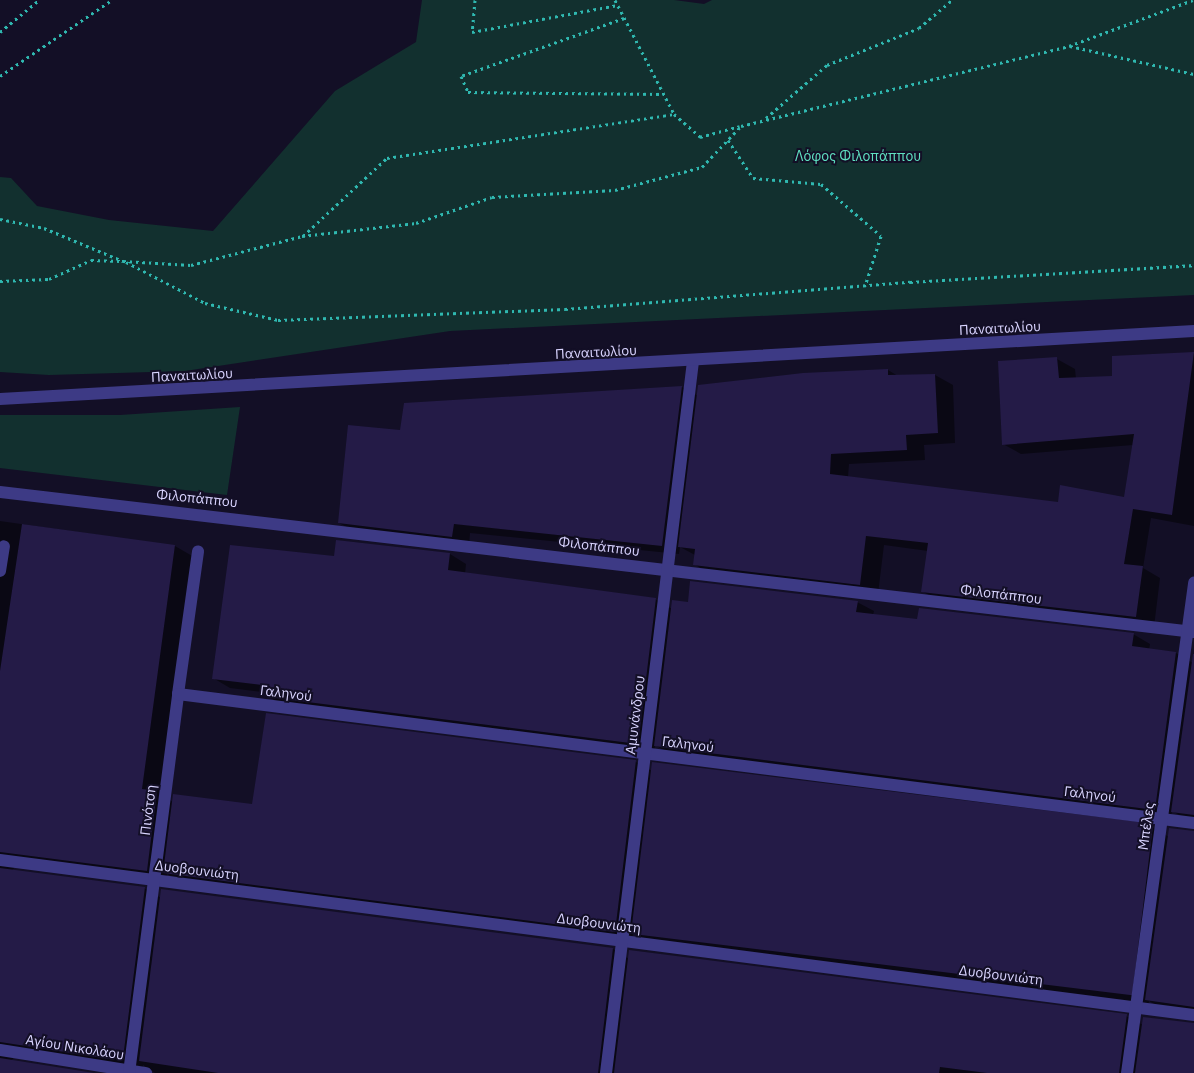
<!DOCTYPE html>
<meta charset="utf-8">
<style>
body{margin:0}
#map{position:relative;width:1194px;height:1073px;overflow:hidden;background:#130f26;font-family:"IBM Plex Sans",sans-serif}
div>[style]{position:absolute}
.green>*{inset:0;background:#12302f}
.shadow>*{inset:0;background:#0007}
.building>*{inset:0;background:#241b47;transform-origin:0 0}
.path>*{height:3px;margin-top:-1.5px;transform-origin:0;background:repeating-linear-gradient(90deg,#2fb8b0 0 2.5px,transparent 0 6.5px)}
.pedestrian>*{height:12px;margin:-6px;padding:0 6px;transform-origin:6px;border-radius:6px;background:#3d3a85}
.minor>*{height:12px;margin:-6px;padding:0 6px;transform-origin:6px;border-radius:6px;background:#3d3a85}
.tertiary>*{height:12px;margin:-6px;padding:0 6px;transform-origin:6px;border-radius:6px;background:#3d3a85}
span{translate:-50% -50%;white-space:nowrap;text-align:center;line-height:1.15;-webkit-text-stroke:4px #130f26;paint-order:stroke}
.park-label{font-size:14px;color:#5fe0c0}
.street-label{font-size:14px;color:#d9d4ff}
</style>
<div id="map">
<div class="green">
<div style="clip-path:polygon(422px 0,674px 0,704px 4px,712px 0,1194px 0,1194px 295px,450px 331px,185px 371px,49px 375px,0 372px,0 177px,11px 178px,37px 206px,109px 220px,213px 231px,335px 91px,416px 42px)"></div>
<div style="clip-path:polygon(240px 407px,227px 495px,0 468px,0 415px,120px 415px)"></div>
</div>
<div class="shadow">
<div style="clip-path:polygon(1194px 353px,1194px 526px,1151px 518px,1143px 568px,1160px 578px,1154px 627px,940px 602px,922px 591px,928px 551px,884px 545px,878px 594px,712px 575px,694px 564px,695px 555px,680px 547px,679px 554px,470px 533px,469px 546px,356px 532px,339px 523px,401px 431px,682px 387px,698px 396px,888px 370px,898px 376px,935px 375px,953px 385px,955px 443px,924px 445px,925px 460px,849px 464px,848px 477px,1059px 503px,1125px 498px,1133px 445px,1021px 454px,1003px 444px,1057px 359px,1075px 369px,1076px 379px,1113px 377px,1113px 357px)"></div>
<div style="clip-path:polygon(0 521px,175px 546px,194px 557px,162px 795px,173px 802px,254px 806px,636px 762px,652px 771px,1152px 827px,1169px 837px,1194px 832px,1194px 1015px,1166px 1011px,1149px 1001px,1148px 1008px,651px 944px,633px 933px,632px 941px,182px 882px,167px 874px,166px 881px,21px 862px,11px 871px,144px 888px,161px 898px,613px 949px,629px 959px,1126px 1016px,1143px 1025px,1194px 1024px,1194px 1073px,155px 1073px,143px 1065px,142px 1071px,21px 1052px,10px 1061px,76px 1073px,0 1073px)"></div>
<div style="clip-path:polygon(337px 541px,450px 554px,466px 564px,465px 574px,655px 599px,672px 609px,689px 603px,857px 602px,874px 611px,873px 615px,918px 621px,1133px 634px,1150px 644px,1149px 650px,1176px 653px,1193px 663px,1194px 655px,1194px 823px,1172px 811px,1171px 818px,672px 755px,655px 745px,654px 753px,286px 706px,269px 697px,270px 693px,230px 688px,213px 678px,335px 557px)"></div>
</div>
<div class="building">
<div style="clip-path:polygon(1194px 352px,1172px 515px,1133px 509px,1124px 564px,1143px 566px,1136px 617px,921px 592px,928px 543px,866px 536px,860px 585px,693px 565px,695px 549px,678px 547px,698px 385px,803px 373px,888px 369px,888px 375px,935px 374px,938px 433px,906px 435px,907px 450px,831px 454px,830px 474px,1058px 502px,1060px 485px,1124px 497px,1134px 434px,1002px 445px,998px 361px,1057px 357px,1059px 378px,1112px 376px,1112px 356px)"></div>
<div style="clip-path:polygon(682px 386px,662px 546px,454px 524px,452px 537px,338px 523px,348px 425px,400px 430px,404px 403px)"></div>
<div style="clip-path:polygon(22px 524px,175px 545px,142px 789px,157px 791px,147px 871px,0 852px,0 671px)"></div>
<div style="clip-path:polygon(336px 540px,450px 553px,448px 570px,656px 598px,638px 744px,268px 697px,270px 686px,212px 679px,230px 545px,334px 556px)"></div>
<div style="clip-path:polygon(690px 581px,858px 601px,856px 612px,917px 619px,919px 608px,1134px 633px,1132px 646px,1176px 652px,1155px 810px,654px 746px,672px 600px,688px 602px)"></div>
<div style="clip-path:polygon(1193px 654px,1194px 654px,1194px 815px,1171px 812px)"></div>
<div style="clip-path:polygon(266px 713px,636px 760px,615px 932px,163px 873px,173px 794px,252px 804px)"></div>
<div style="left:652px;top:762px;width:505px;height:173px;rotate:7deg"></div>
<div style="clip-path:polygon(1169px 828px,1194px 831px,1194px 1007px,1145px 1000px)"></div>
<div style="clip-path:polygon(0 868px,145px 887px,123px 1058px,110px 1056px,110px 1059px,0 1042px)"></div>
<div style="clip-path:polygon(161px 889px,613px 948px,598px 1073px,218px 1073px,139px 1061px)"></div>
<div style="clip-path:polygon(629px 950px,1127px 1014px,1119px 1073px,987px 1073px,940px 1067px,939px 1073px,614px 1073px)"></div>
<div style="clip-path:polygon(1143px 1017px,1194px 1023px,1194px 1073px,1135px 1073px)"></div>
<div style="clip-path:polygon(0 1058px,94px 1073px,0 1073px)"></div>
</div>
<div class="path">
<div style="left:475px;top:0;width:32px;rotate:95deg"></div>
<div style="left:472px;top:32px;width:147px;rotate:-10.5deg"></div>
<div style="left:615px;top:0;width:128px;rotate:62.6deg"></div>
<div style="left:624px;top:18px;width:173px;rotate:160.4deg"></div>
<div style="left:461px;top:76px;width:17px;rotate:66deg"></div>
<div style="left:468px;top:92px;width:196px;rotate:0.6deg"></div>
<div style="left:0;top:32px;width:50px;rotate:-39.4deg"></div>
<div style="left:1070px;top:46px;width:127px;rotate:12.7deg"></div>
<div style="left:0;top:76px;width:135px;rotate:-34.2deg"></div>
<div style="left:766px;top:118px;width:81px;rotate:-41deg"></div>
<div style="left:827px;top:65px;width:99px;rotate:-21.9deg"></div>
<div style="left:919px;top:28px;width:43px;rotate:-40.3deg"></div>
<div style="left:728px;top:140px;width:45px;rotate:56.7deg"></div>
<div style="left:753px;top:178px;width:68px;rotate:5deg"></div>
<div style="left:821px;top:184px;width:79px;rotate:40.9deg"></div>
<div style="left:881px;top:236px;width:52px;rotate:107.7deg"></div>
<div style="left:0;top:219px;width:45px;rotate:11.6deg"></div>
<div style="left:44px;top:228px;width:86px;rotate:22.7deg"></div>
<div style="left:123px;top:261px;width:68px;rotate:3.4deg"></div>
<div style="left:191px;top:265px;width:115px;rotate:-14.6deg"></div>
<div style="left:302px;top:236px;width:115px;rotate:-6.5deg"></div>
<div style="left:416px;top:223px;width:80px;rotate:-18.9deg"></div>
<div style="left:492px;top:197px;width:123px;rotate:-3.3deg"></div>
<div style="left:615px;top:190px;width:90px;rotate:-14.8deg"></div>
<div style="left:702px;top:167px;width:57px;rotate:-46.4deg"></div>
<div style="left:741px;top:126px;width:338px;rotate:-13.7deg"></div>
<div style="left:1069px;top:46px;width:132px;rotate:-20.4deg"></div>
<div style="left:303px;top:236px;width:115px;rotate:-42.9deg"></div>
<div style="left:387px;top:158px;width:290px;rotate:-8.7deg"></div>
<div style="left:674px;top:114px;width:35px;rotate:41deg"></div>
<div style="left:700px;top:137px;width:41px;rotate:-15.4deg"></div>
<div style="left:126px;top:262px;width:89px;rotate:27.4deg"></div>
<div style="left:205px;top:303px;width:75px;rotate:13.1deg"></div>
<div style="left:278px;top:320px;width:287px;rotate:-2.2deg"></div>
<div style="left:565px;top:309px;width:346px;rotate:-4.5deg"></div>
<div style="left:910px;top:282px;width:285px;rotate:-3.4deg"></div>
<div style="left:0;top:281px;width:49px;rotate:-2.3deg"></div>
<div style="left:49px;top:279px;width:46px;rotate:-24.3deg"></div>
<div style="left:91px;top:260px;width:29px;rotate:2deg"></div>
</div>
<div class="pedestrian">
<div style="left:0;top:571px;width:25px;rotate:-81deg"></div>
<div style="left:178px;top:694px;width:144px;rotate:-82deg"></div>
</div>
<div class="minor">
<div style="left:0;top:492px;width:1202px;rotate:6.69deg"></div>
<div style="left:0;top:860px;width:1204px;rotate:7.4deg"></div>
<div style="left:0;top:1050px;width:148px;rotate:9deg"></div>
<div style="left:129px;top:1073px;width:382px;rotate:-82.6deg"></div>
<div style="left:178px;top:694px;width:1024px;rotate:7.24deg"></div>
<div style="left:606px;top:1073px;width:717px;rotate:-83.03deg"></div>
<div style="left:1127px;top:1073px;width:495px;rotate:-82.2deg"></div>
</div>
<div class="tertiary">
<div style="left:0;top:399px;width:1196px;rotate:-3.26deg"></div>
</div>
<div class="park-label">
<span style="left:858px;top:156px">Λόφος Φιλοπάππου</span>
</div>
<div class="street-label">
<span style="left:1000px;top:328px;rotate:-3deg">Παναιτωλίου</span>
<span style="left:596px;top:352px;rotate:-3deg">Παναιτωλίου</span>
<span style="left:192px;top:375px;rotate:-3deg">Παναιτωλίου</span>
<span style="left:197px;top:498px;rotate:6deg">Φιλοπάππου</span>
<span style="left:599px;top:546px;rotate:7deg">Φιλοπάππου</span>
<span style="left:1001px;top:594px;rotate:7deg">Φιλοπάππου</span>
<span style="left:286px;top:693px;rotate:7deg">Γαληνού</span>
<span style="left:635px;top:715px;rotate:-83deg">Αμυνάνδρου</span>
<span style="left:688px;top:744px;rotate:7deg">Γαληνού</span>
<span style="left:1090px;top:794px;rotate:7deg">Γαληνού</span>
<span style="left:148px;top:810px;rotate:-83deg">Πινότση</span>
<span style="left:1146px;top:826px;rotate:-82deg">Μπέλες</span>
<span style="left:197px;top:870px;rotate:7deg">Δυοβουνιώτη</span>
<span style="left:599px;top:923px;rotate:7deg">Δυοβουνιώτη</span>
<span style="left:1001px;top:975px;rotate:7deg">Δυοβουνιώτη</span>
<span style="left:75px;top:1047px;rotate:9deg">Αγίου Νικολάου</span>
</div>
</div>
